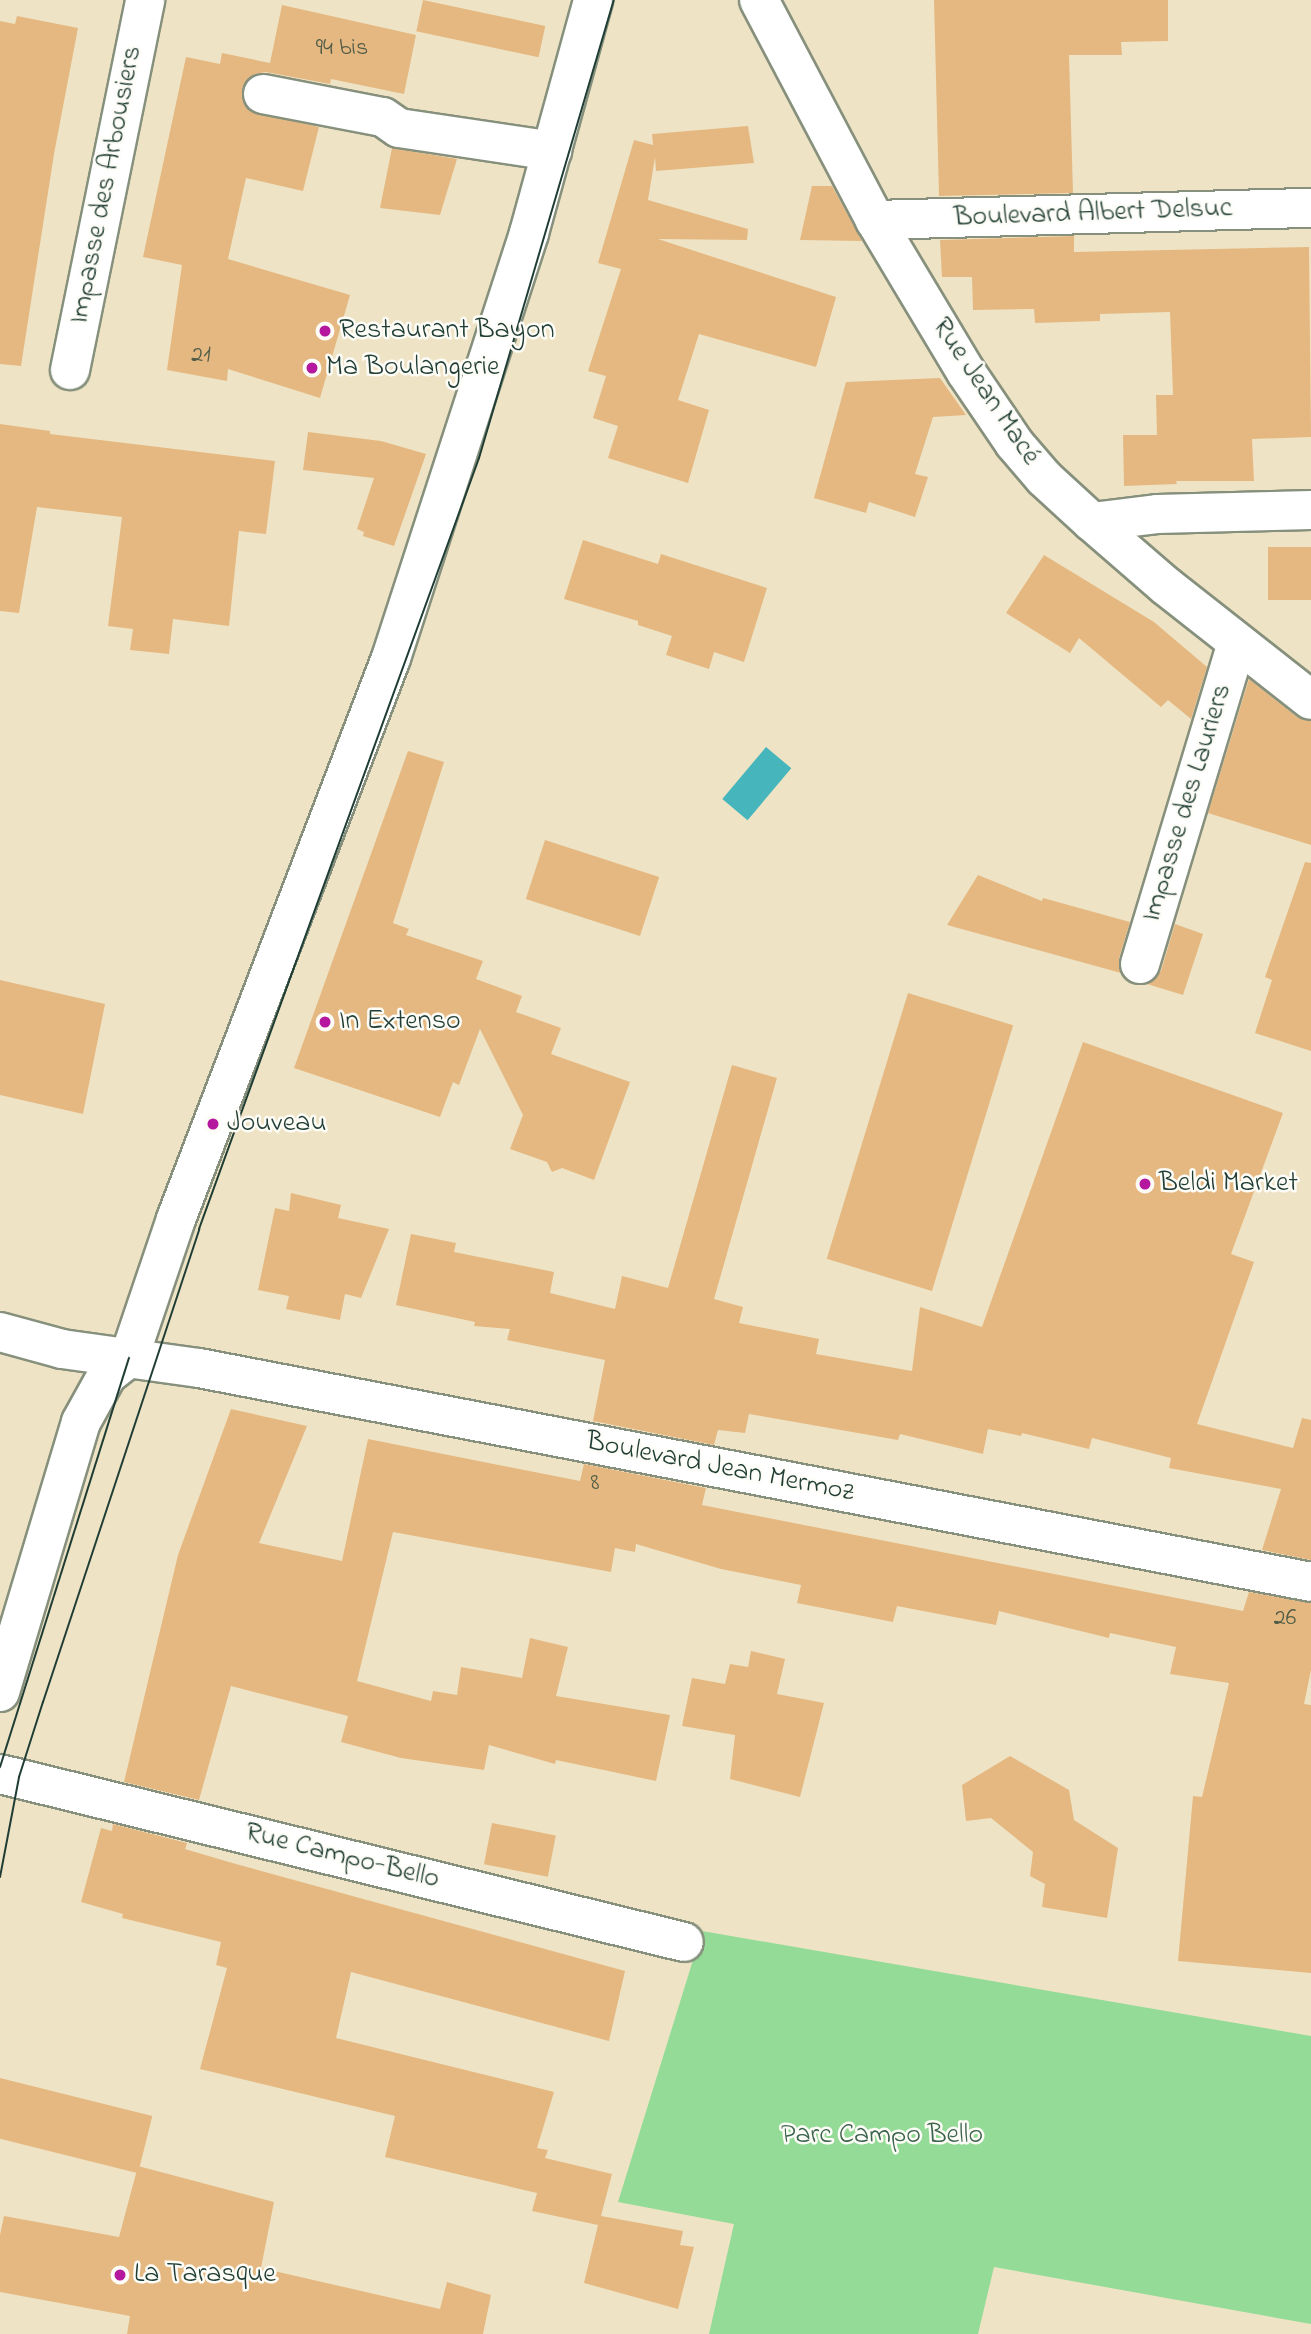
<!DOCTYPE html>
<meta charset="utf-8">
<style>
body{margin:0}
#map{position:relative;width:1311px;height:2334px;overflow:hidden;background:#eee4c5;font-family:"Indie Flower",sans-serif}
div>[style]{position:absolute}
.green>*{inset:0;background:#93db96}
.water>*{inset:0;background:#46b5bc;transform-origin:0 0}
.building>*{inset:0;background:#e5b881;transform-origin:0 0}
.roads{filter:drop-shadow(2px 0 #86907c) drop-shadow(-2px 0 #86907c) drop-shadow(0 2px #86907c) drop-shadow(0 -2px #86907c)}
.minor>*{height:38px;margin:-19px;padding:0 19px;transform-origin:19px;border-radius:19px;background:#fff}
.tram>*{height:2px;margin:-1px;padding:0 1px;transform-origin:1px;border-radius:1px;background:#1f3d34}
.dots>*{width:19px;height:19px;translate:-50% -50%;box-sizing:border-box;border:4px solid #fdfcf7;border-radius:50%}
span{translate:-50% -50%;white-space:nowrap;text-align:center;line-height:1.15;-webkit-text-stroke:5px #fdfcf7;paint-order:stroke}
.number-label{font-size:24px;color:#505c47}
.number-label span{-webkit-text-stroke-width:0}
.street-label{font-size:28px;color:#1f3d34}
.poi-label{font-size:28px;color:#1f3d34}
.left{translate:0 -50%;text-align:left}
.park-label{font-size:28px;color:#3c644c}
</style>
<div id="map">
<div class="green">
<div style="clip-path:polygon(702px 1931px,1311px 2036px,1311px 2324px,994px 2267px,978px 2334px,709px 2334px,734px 2224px,618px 2202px)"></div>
</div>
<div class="water">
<div style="left:766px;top:747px;width:33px;height:68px;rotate:40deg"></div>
</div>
<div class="building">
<div style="left:423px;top:0;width:125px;height:32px;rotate:12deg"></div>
<div style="clip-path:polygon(934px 0,1168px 0,1168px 41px,1121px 42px,1122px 55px,1069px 55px,1073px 193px,939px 196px)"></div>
<div style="clip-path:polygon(282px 5px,416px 35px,404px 94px,331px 79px,330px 84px,266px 72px,255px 74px,247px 79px,242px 89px,243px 102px,249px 111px,319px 127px,303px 191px,246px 178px,228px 259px,350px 295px,320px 398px,228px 369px,227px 381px,167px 370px,182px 265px,143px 257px,186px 57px,220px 64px,222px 53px,270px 63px)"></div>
<div style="clip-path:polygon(17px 16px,78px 28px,54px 154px,21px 366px,0 364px,0 21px,15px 24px)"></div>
<div style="clip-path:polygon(748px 126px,754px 163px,656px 171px,655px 157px,648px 200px,748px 229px,747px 240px,658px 239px,836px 297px,816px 367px,699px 334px,678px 400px,709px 410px,688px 483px,608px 458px,618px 426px,593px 418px,606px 376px,588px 371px,621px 269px,598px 263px,634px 140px,653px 145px,652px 134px)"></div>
<div style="clip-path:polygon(392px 148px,457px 159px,440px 215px,380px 208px)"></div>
<div style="clip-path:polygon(812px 186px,832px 186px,862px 241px,800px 240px)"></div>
<div style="clip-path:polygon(1074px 236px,1074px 252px,1309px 247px,1311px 437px,1252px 439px,1254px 481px,1176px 481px,1177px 484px,1124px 486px,1123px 435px,1157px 435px,1156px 395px,1173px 395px,1170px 312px,1100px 314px,1100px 321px,1035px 323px,1034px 309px,973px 310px,972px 277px,942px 277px,940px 240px)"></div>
<div style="clip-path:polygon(940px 378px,966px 415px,933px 417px,915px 474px,928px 477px,915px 517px,869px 502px,866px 513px,814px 498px,846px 382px)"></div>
<div style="clip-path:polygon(0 424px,50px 431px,50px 434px,275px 461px,266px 534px,239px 531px,229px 626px,173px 619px,169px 654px,130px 650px,133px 629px,108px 626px,122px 517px,37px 507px,19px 613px,0 611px)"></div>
<div style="clip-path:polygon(308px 432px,381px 441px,426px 454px,394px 546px,363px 536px,364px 532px,357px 529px,374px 478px,303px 470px)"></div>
<div style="clip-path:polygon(583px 540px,658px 564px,661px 554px,767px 588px,744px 662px,714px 652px,709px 669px,666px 655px,672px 636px,638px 625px,638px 621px,564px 599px)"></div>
<div style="left:1311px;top:547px;width:53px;height:43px;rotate:90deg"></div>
<div style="clip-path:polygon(1044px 555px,1154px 622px,1207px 667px,1191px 719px,1168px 700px,1161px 707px,1079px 638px,1070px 653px,1006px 613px)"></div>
<div style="clip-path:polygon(1249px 679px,1297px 717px,1311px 721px,1311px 845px,1208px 813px)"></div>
<div style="clip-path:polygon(408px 751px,444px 762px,393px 923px,409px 929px,406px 935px,483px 961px,476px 979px,522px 996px,516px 1012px,561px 1028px,551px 1054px,630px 1082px,594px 1180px,562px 1168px,552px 1172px,547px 1162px,510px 1149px,523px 1115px,480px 1029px,459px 1085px,453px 1082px,440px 1117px,294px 1068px)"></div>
<div style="left:545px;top:840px;width:120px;height:62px;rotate:18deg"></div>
<div style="clip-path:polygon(1305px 862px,1311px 863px,1311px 1051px,1255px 1033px,1272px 980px,1265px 977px)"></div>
<div style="clip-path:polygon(978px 875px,1042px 901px,1043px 898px,1130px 922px,1119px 958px,1121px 973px,947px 925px)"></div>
<div style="clip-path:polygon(1175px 924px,1203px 934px,1183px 995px,1147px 984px,1161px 971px)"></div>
<div style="clip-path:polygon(0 980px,105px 1004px,83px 1114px,0 1095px)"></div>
<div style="left:908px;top:993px;width:110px;height:278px;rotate:17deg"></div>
<div style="clip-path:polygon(1083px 1042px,1283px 1113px,1231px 1254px,1254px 1262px,1197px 1424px,1293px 1448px,1302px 1418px,1311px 1420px,1311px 1560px,1262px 1550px,1281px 1489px,1169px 1468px,1171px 1458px,1092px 1438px,1089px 1449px,1022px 1433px,1021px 1436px,988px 1429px,983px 1454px,900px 1434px,898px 1440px,749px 1414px,745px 1433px,718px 1430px,714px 1445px,593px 1421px,605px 1360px,507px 1340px,510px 1329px,474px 1326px,475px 1322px,396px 1305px,411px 1234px,456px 1243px,454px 1252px,554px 1272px,550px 1293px,615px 1309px,622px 1276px,668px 1288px,732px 1065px,777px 1078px,714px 1299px,743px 1307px,739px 1323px,819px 1339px,816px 1354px,912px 1371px,920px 1307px,982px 1327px)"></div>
<div style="clip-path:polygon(291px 1193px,341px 1205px,338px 1218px,389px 1229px,361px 1298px,345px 1294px,340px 1320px,286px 1309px,289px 1296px,258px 1290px,275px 1208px,289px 1211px)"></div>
<div style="clip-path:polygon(231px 1409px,307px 1426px,259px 1543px,342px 1561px,368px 1439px,580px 1481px,584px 1464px,706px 1488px,702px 1505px,1243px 1611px,1249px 1592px,1311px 1603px,1311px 1670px,1304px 1704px,1311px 1705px,1311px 1973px,1178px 1961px,1193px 1796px,1202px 1797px,1229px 1683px,1170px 1674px,1176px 1647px,1110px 1633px,1109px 1638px,999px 1611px,996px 1625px,897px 1606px,893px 1622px,797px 1603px,801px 1585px,721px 1569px,636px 1544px,635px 1552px,615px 1548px,611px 1572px,393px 1532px,357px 1681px,431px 1701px,433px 1691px,457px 1695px,461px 1667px,522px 1678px,530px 1638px,568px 1647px,556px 1696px,670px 1715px,656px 1781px,556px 1760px,555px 1764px,489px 1745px,484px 1770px,401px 1758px,341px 1742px,348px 1716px,231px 1686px,199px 1800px,124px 1782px,178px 1555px)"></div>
<div style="clip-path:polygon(751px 1651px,785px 1659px,777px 1694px,824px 1703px,800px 1797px,730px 1779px,735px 1735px,682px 1726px,692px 1678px,725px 1684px,730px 1664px,748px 1667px)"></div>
<div style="clip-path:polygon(1010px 1756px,1069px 1790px,1074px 1820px,1118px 1848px,1107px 1918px,1042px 1907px,1045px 1884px,1030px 1876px,1033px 1852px,991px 1818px,966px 1821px,962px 1785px)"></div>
<div style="left:492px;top:1823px;width:65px;height:42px;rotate:11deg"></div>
<div style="clip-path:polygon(113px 1824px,187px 1843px,185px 1849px,229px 1862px,625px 1971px,609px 2041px,351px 1972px,336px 2038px,554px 2092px,537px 2148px,548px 2150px,545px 2158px,612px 2174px,601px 2216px,683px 2231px,680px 2245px,694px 2247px,678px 2309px,584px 2283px,598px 2225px,532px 2211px,537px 2193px,385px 2157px,395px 2116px,200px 2069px,227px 1968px,216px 1965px,221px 1942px,122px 1918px,123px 1914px,81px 1902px,101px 1828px,112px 1831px)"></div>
<div style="left:0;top:2078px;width:157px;height:59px;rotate:14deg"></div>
<div style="clip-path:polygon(138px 2166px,274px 2202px,261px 2268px,440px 2309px,447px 2282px,491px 2295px,483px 2334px,127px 2334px,130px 2316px,0 2292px,0 2235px,4px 2216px,119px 2237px)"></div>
</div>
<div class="roads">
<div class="minor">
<div style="left:759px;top:0;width:249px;rotate:62.2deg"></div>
<div style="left:875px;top:220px;width:177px;rotate:59.1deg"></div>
<div style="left:966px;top:372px;width:86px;rotate:55.9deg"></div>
<div style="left:1014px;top:443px;width:46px;rotate:49.4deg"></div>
<div style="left:1044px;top:478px;width:65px;rotate:42.5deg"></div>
<div style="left:1092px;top:522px;width:98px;rotate:40.9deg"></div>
<div style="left:1166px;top:586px;width:184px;rotate:38.2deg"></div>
<div style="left:263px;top:94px;width:122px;rotate:10.9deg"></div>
<div style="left:383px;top:117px;width:19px;rotate:35deg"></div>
<div style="left:399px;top:128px;width:155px;rotate:8.5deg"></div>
<div style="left:875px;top:220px;width:436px;rotate:-1.6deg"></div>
<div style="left:70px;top:370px;width:378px;rotate:-78.5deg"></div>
<div style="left:1092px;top:522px;width:65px;rotate:-7deg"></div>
<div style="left:1157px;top:514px;width:154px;rotate:-1.5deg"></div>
<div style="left:1140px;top:964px;width:336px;rotate:-73.2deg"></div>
<div style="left:0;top:1332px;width:64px;rotate:15.3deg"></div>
<div style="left:62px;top:1349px;width:138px;rotate:7.9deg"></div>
<div style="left:199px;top:1368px;width:1132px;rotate:10.89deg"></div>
<div style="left:129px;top:1358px;width:147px;rotate:-71.3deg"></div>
<div style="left:176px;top:1219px;width:601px;rotate:-69.03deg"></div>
<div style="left:391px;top:658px;width:447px;rotate:-72deg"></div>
<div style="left:529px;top:233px;width:242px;rotate:-74.6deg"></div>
<div style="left:0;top:1692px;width:282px;rotate:-73.3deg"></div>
<div style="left:81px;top:1422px;width:54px;rotate:-61deg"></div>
<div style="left:107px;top:1375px;width:28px;rotate:-38deg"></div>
<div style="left:0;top:1774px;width:704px;rotate:13.8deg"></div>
</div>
</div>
<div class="tram">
<div style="left:0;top:1767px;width:429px;rotate:-72.5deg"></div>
<div style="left:0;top:1877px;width:102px;rotate:-79.2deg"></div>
<div style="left:19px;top:1777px;width:79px;rotate:-72.3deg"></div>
<div style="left:43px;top:1702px;width:498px;rotate:-71.7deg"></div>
<div style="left:199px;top:1229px;width:820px;rotate:-70.04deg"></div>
<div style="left:479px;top:458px;width:477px;rotate:-73.6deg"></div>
</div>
<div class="dots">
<div style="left:325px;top:331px;background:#b5179e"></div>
<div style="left:312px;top:368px;background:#b5179e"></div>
<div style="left:325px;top:1022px;background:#b5179e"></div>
<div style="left:213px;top:1124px;background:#b5179e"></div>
<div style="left:1145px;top:1184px;background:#b5179e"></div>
<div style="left:120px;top:2275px;background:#b5179e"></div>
</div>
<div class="number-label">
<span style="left:342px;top:49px">94 bis</span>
<span style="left:201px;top:356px">21</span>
<span style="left:595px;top:1484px">8</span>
<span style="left:1285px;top:1619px">26</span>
</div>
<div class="street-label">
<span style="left:107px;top:185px;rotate:-79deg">Impasse des Arbousiers</span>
<span style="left:1093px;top:214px;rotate:-2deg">Boulevard Albert Delsuc</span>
<span style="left:985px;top:392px;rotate:56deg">Rue Jean Macé</span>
<span style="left:1188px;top:803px;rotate:-73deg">Impasse des Lauriers</span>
<span style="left:720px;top:1468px;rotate:11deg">Boulevard Jean Mermoz</span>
<span style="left:342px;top:1857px;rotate:14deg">Rue Campo-Bello</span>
</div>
<div class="poi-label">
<span class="left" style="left:339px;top:331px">Restaurant Bayon</span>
<span class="left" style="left:326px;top:368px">Ma Boulangerie</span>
<span class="left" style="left:339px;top:1022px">In Extenso</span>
<span class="left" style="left:227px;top:1124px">Jouveau</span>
<span class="left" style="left:1159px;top:1184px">Beldi Market</span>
<span class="left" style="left:134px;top:2275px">La Tarasque</span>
</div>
<div class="park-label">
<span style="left:882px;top:2136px">Parc Campo Bello</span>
</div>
</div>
